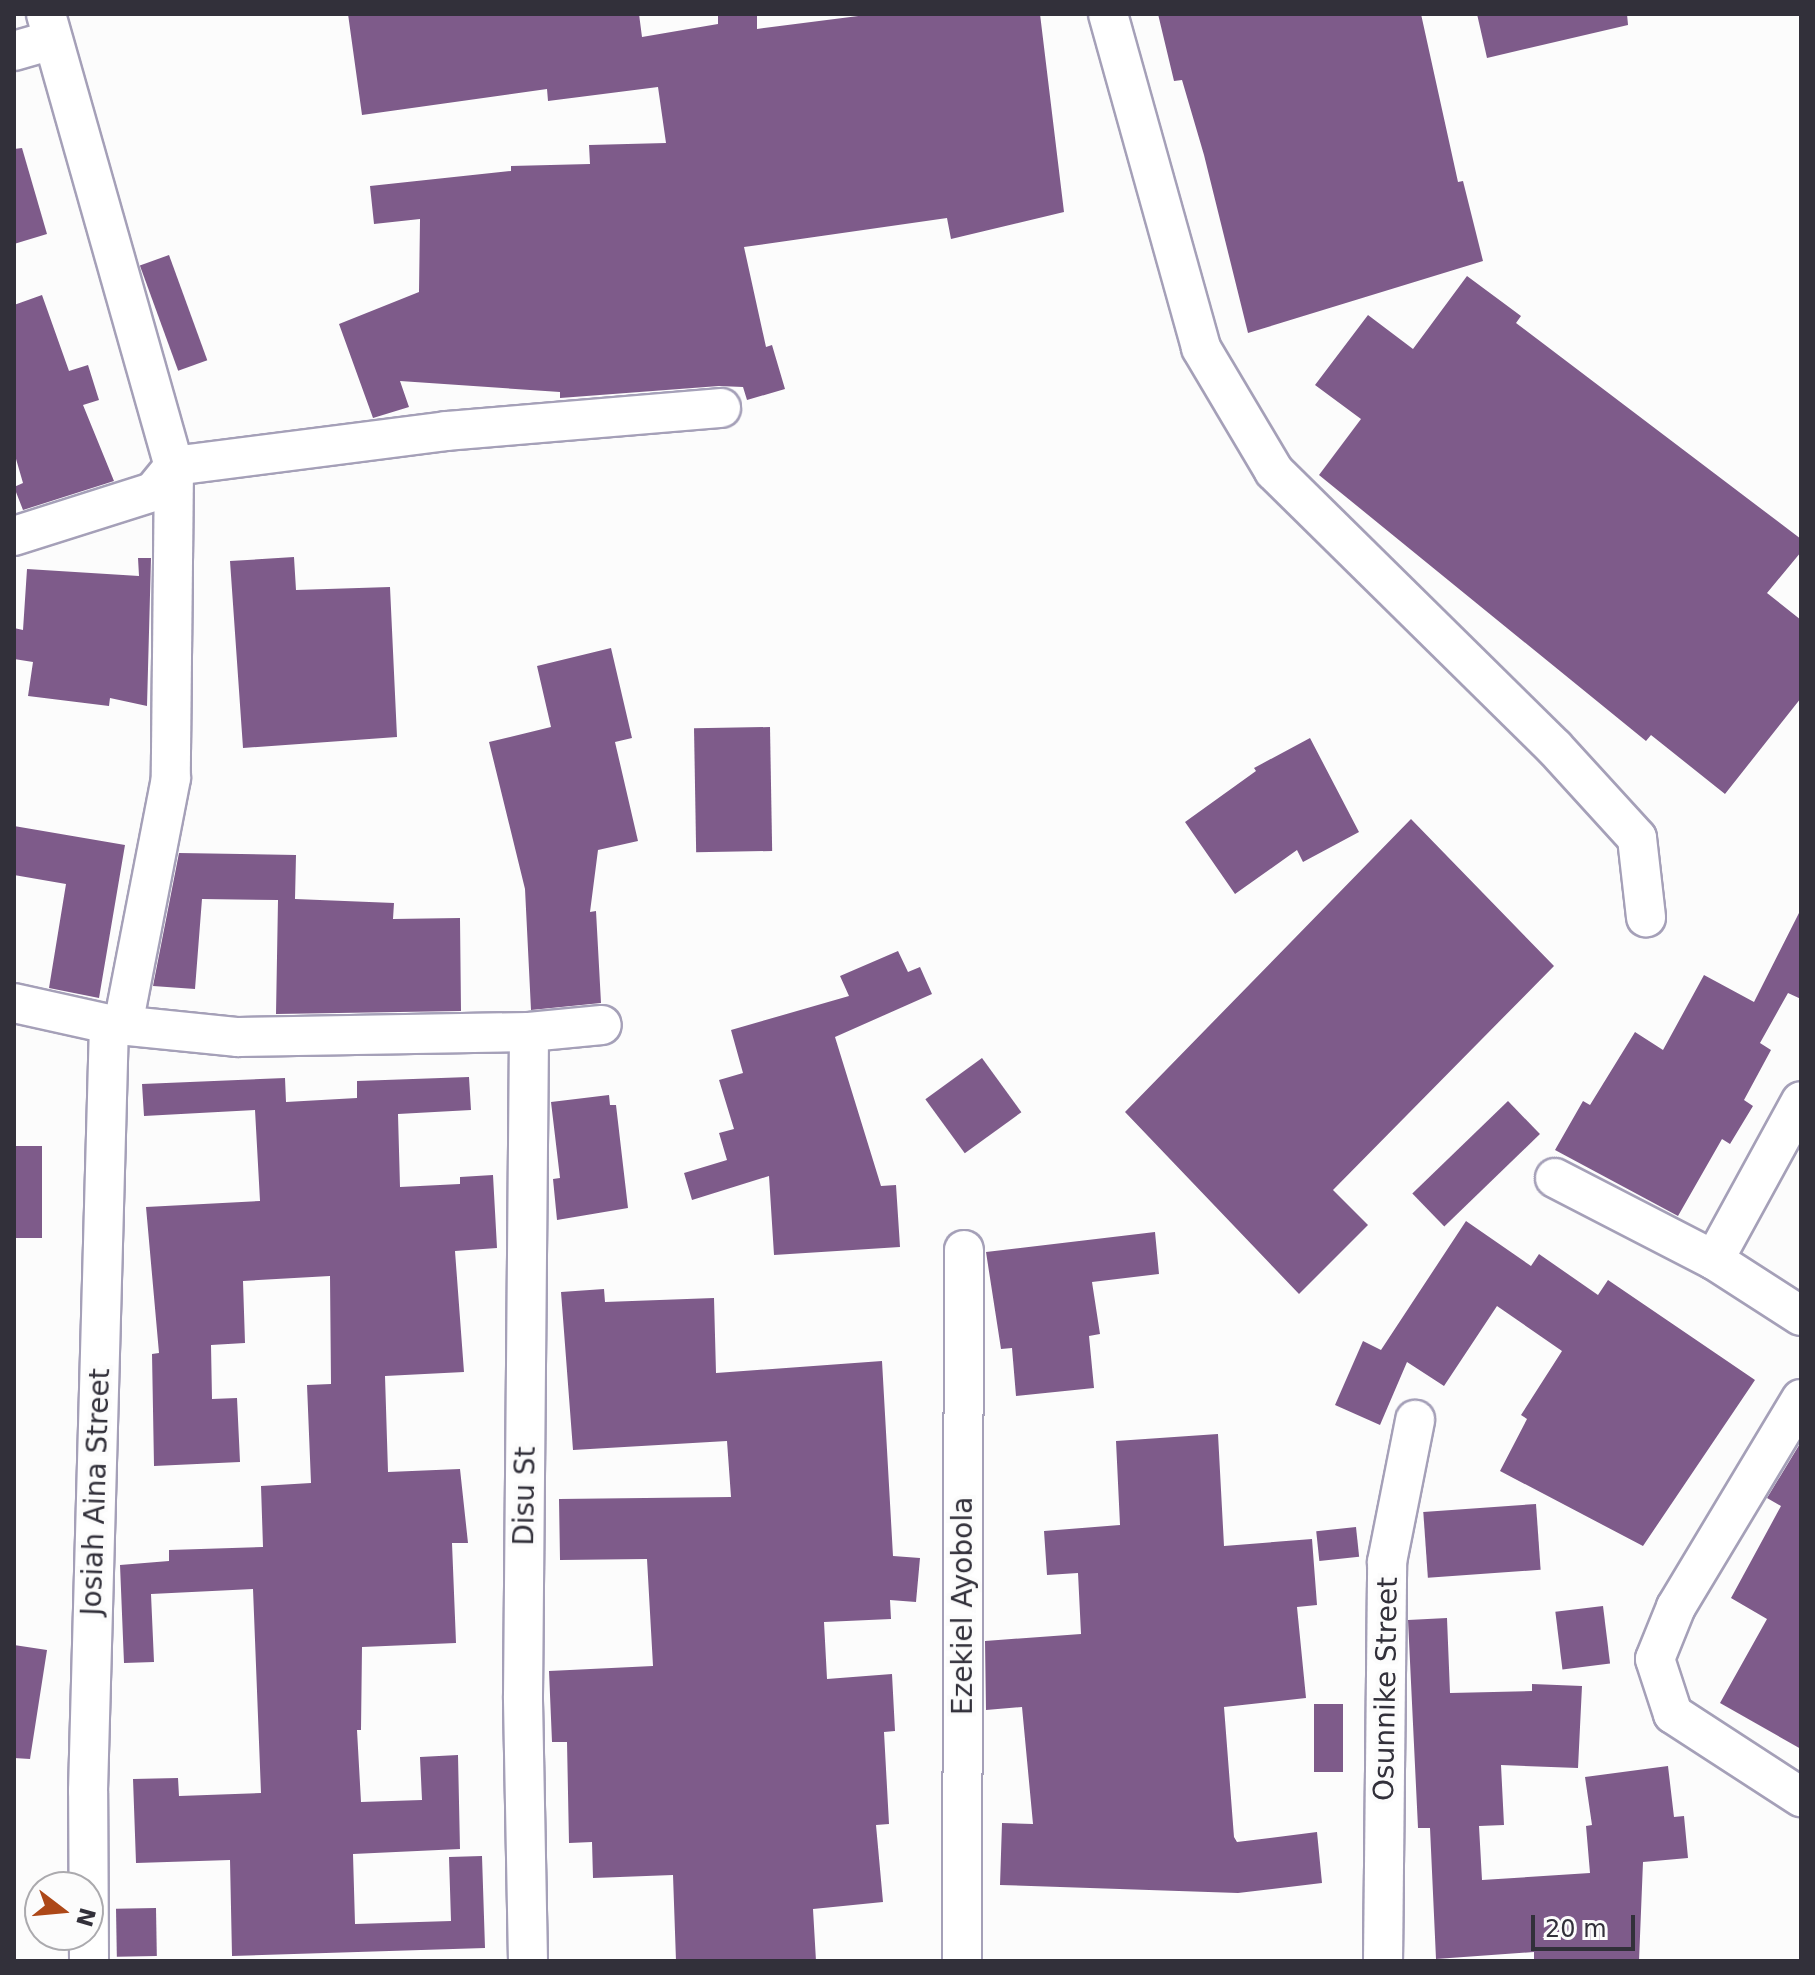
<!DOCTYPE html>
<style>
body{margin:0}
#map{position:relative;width:1815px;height:1975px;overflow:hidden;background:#fcfcfc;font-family:"DejaVu Sans",sans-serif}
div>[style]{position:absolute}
.building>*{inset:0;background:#7e5b8a;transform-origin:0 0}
.roads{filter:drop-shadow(2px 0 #a5a0b8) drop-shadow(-2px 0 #a5a0b8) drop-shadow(0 2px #a5a0b8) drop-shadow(0 -2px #a5a0b8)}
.minor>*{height:38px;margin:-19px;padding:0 19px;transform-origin:19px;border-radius:19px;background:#fff}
span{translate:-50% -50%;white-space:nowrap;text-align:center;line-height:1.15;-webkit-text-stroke:8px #fcfcfc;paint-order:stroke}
.street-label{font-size:28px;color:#32303a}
.frame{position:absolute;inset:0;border:16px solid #32303a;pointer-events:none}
.north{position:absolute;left:24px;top:1871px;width:80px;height:80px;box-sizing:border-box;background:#fcfcfc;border:2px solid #abaaae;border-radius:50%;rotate:106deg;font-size:22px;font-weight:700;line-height:32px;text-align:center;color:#32303a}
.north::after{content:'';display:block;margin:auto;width:28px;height:36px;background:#ad4818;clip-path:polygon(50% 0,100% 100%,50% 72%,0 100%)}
.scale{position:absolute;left:1531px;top:1915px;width:104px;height:36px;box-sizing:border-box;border:4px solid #32303a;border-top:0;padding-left:10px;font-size:24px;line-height:28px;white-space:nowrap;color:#32303a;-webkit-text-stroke:6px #fcfcfc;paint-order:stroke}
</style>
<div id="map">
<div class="building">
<div style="clip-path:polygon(348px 14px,639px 14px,642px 37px,718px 24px,718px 14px,757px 14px,757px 29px,874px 14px,1040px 14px,1064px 212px,951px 239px,947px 218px,744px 247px,766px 347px,772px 345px,785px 389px,747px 400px,743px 387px,719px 386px,560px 398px,560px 392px,400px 381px,409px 407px,373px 418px,339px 324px,419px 292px,420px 219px,374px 224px,370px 186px,511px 171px,511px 166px,590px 164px,589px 145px,666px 143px,658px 87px,548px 101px,547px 89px,362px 115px)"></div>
<div style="clip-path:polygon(1158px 14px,1421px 14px,1458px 182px,1463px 181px,1483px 261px,1248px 333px,1204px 155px,1182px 80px,1174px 81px)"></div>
<div style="clip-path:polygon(1477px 14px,1627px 14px,1628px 25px,1487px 58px)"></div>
<div style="clip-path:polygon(22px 148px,47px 234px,14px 244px,14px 149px)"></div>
<div style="left:169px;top:255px;width:112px;height:31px;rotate:70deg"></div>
<div style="clip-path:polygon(1467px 276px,1521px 316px,1516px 323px,1801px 539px,1801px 552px,1767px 593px,1801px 620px,1801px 698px,1725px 794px,1651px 735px,1646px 741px,1319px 475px,1361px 419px,1315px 385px,1368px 315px,1413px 349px)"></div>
<div style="clip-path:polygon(42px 295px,69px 371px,88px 365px,99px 400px,83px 405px,114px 481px,23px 510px,14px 487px,23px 483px,14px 452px,14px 305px)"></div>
<div style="clip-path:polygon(294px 557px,296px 590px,390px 587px,397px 737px,243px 748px,230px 561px)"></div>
<div style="clip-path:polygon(138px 558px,151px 558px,147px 706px,110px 698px,109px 706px,28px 696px,33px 662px,14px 659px,14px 628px,23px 630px,27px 569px,139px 576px)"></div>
<div style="clip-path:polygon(611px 648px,632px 738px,615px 742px,638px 841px,598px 850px,590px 912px,596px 911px,601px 1003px,531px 1010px,525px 889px,489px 742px,551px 727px,537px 666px)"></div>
<div style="left:770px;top:727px;width:124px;height:76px;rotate:89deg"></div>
<div style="clip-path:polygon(1310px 738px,1359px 832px,1303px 862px,1297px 850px,1235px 894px,1185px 822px,1256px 771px,1254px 768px)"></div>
<div style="clip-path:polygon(1411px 819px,1554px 966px,1333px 1190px,1368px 1225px,1299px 1294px,1125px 1112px)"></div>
<div style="clip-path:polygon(14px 826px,125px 845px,99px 998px,49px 988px,66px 884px,14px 875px)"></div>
<div style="clip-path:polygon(179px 853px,296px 855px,295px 899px,394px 903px,393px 919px,460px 918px,461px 1011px,276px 1014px,278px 900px,202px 899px,195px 989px,153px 986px)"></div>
<div style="clip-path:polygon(1801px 909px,1801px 999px,1788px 993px,1760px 1043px,1771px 1050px,1744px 1100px,1753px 1106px,1730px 1144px,1722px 1139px,1678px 1216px,1555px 1150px,1583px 1101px,1590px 1105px,1635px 1032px,1663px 1050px,1704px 975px,1754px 1002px)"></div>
<div style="clip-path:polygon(898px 951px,908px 972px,920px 967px,932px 994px,835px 1037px,881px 1186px,896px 1185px,900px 1247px,774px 1255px,769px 1176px,692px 1200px,684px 1173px,727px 1160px,719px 1133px,734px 1129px,719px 1080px,743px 1073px,731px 1030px,849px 996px,840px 976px)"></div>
<div style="left:982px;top:1058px;width:67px;height:70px;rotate:54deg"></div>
<div style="clip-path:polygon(469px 1077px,471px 1110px,398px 1114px,400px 1187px,460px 1184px,460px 1177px,493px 1175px,497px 1248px,455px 1251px,464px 1372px,385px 1376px,388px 1472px,460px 1469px,468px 1543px,452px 1543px,456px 1643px,362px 1647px,361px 1730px,357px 1730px,361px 1802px,422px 1800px,420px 1757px,458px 1755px,460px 1849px,353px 1854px,355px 1924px,451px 1921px,449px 1857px,482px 1856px,485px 1948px,232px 1956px,230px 1860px,136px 1863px,133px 1779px,178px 1778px,179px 1796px,261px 1793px,253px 1589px,151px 1594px,154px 1662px,124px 1663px,120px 1565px,169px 1561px,169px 1550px,263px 1547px,261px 1486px,311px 1483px,307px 1385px,331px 1384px,330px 1276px,243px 1281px,245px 1343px,211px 1345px,212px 1399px,237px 1398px,240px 1462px,154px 1466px,152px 1354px,159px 1353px,146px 1207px,260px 1201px,255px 1110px,144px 1116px,142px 1084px,285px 1078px,286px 1102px,357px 1098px,357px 1081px)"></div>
<div style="clip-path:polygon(609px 1095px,610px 1105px,616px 1105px,628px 1208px,557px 1220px,553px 1179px,560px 1178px,551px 1102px)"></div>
<div style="left:1508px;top:1101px;width:46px;height:133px;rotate:46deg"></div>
<div style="left:16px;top:1146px;width:26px;height:92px"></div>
<div style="clip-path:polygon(1466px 1221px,1531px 1266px,1539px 1254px,1598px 1295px,1608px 1280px,1755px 1380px,1643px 1546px,1500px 1471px,1527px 1419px,1521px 1415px,1562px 1351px,1497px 1306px,1444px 1386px,1407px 1362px,1380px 1425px,1335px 1405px,1363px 1341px,1381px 1350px)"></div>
<div style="clip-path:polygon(1155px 1232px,1159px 1274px,1092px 1282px,1100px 1334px,1089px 1336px,1094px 1388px,1016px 1396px,1012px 1348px,1001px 1349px,986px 1252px)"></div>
<div style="clip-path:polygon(604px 1289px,605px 1302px,714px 1298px,716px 1373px,882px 1361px,893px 1556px,920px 1558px,916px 1602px,890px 1600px,891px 1619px,824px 1622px,827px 1679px,892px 1674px,895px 1731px,884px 1732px,889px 1824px,876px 1825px,883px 1902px,813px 1909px,816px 1961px,676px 1961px,673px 1875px,593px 1878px,592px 1842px,569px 1843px,567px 1742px,552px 1742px,549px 1671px,653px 1666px,647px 1559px,560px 1560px,559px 1499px,731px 1497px,727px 1441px,573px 1450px,561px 1292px)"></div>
<div style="clip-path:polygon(1218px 1434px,1224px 1546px,1312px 1539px,1317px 1605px,1297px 1607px,1306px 1698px,1224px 1707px,1234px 1837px,1237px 1842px,1317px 1832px,1322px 1883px,1238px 1893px,1000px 1885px,1002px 1823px,1033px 1824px,1022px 1707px,986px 1710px,985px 1641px,1081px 1634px,1078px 1573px,1047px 1575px,1044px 1531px,1120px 1525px,1116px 1441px)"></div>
<div style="clip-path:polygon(1801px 1442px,1801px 1749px,1720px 1703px,1767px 1619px,1731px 1598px,1781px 1506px,1767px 1498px)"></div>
<div style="left:1536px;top:1504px;width:66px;height:113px;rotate:86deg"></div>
<div style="left:1356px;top:1527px;width:30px;height:40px;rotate:84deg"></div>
<div style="left:1603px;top:1606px;width:58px;height:48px;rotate:83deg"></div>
<div style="clip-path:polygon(1447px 1618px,1450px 1693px,1532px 1691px,1532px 1684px,1582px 1686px,1578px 1768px,1501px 1765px,1504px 1825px,1479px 1826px,1482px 1880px,1590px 1873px,1586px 1826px,1592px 1825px,1585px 1777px,1668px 1766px,1674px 1817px,1684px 1816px,1688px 1858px,1643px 1862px,1639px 1961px,1534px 1961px,1534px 1952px,1436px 1959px,1430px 1828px,1418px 1828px,1408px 1620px)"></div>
<div style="clip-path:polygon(14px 1645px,47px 1650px,30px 1759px,14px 1758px)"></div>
<div style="left:1314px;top:1704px;width:29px;height:68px"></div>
<div style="left:156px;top:1908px;width:48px;height:40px;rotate:89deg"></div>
</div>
<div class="roads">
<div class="minor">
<div style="left:46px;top:14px;width:470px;rotate:74.2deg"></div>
<div style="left:174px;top:466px;width:312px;rotate:90.6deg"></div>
<div style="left:171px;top:778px;width:252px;rotate:101deg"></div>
<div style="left:1108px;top:14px;width:347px;rotate:74.4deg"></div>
<div style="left:1201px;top:348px;width:143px;rotate:59.3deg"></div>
<div style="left:1274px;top:471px;width:393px;rotate:44.6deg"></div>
<div style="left:1554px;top:747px;width:123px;rotate:47.6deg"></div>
<div style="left:1637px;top:838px;width:80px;rotate:83.5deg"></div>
<div style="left:14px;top:51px;width:37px;rotate:-16deg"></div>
<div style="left:14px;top:536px;width:146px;rotate:-17.6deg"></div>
<div style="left:153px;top:492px;width:33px;rotate:-51deg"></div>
<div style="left:174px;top:466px;width:274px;rotate:-7.3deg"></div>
<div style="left:446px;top:431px;width:276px;rotate:-4.8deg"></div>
<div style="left:14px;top:1003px;width:97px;rotate:12.5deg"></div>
<div style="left:109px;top:1024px;width:130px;rotate:5.8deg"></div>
<div style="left:238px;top:1037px;width:291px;rotate:-1deg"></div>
<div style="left:529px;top:1032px;width:73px;rotate:-5.5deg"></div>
<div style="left:1555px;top:1178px;width:179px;rotate:27.3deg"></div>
<div style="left:1714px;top:1260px;width:103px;rotate:32.8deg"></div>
<div style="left:1714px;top:1260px;width:181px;rotate:-61.3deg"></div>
<div style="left:1801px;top:1399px;width:243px;rotate:121deg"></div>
<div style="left:1676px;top:1607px;width:56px;rotate:112deg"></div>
<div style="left:1655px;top:1659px;width:58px;rotate:71.9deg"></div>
<div style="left:1673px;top:1714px;width:153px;rotate:33deg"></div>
<div style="left:89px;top:1961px;width:170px;rotate:-90.3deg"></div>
<div style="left:88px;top:1791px;width:767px;rotate:-88.43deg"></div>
<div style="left:528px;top:1961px;width:265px;rotate:-91.1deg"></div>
<div style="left:523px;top:1696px;width:664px;rotate:-89.48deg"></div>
<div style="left:962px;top:1961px;width:711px;rotate:-89.84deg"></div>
<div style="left:1383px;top:1961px;width:399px;rotate:-89.4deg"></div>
<div style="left:1387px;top:1562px;width:145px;rotate:-78.8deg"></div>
</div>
</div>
<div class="street-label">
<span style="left:96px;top:1492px;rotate:-88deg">Josiah Aina Street</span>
<span style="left:525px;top:1496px;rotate:-89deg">Disu St</span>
<span style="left:963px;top:1606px;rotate:-90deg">Ezekiel Ayobola</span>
<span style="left:1386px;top:1689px;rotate:-89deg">Osunnike Street</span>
</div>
<div class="frame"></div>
<div class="north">N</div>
<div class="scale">20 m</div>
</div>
